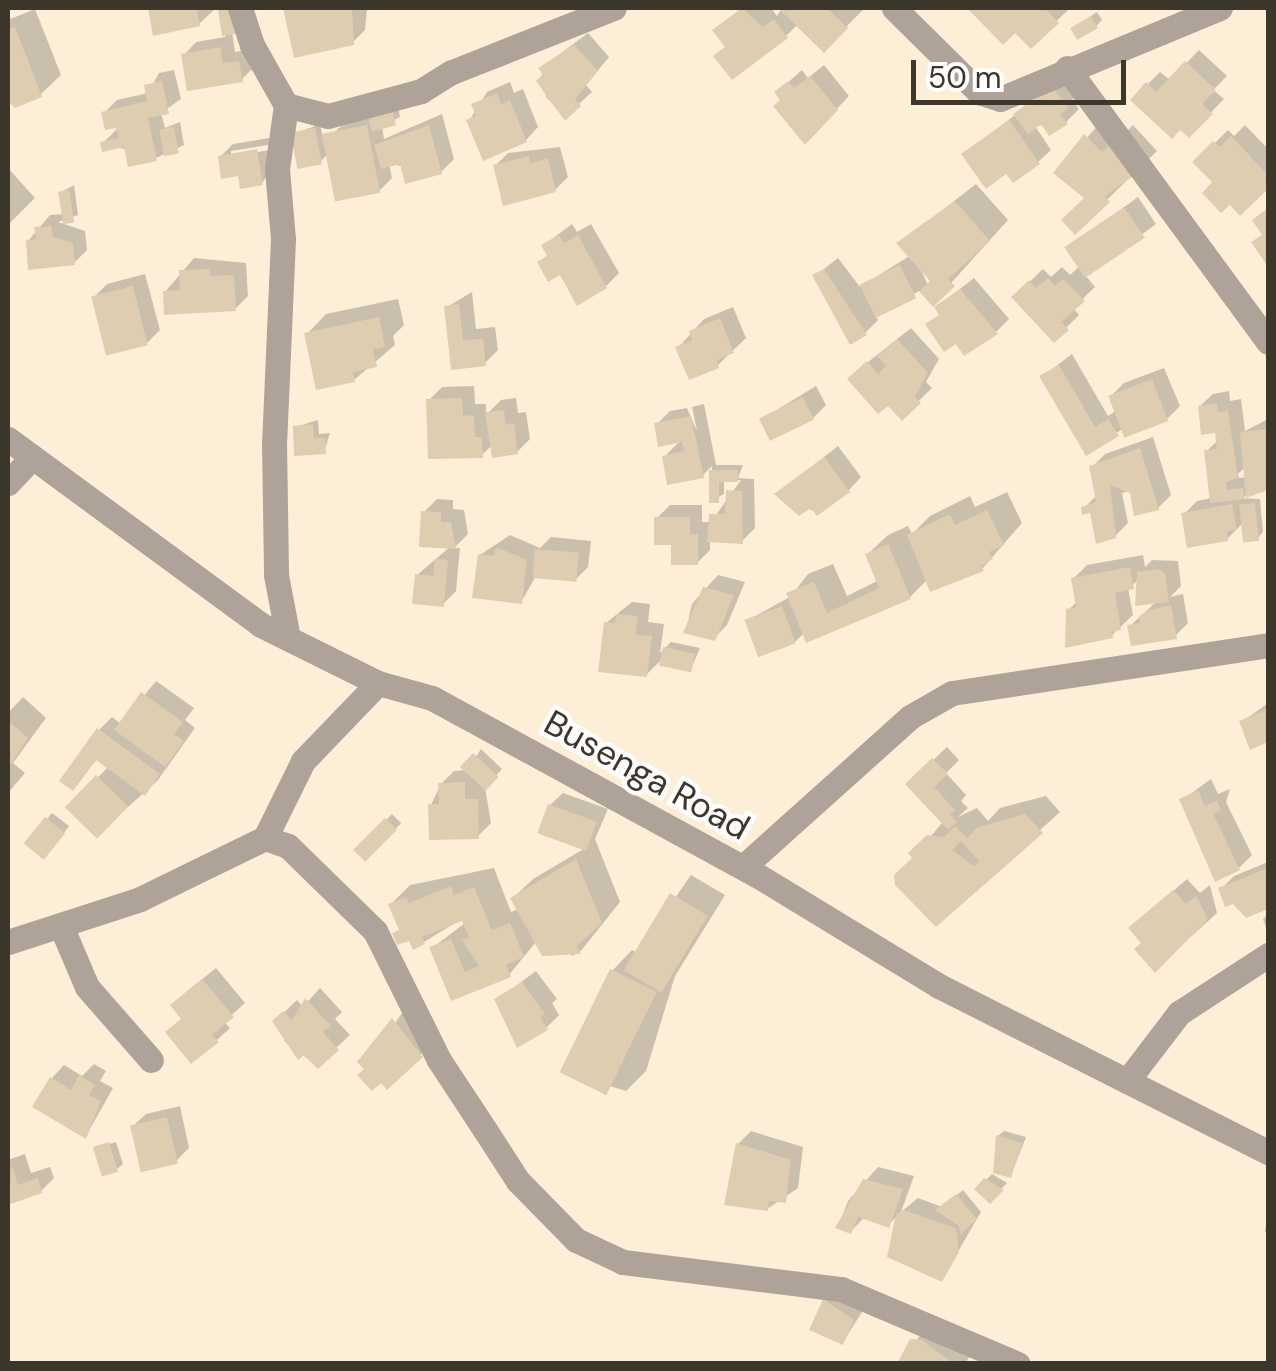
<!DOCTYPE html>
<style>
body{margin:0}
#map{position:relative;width:1276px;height:1371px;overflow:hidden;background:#fdefd7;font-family:"DM Sans",sans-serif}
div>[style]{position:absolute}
.shadow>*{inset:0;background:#0003;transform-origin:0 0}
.building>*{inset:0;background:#decdb0;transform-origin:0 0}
.minor>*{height:25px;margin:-12.5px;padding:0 12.5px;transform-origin:12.5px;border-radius:12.5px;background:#afa399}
.tertiary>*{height:25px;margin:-12.5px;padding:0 12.5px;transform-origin:12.5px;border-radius:12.5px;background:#afa399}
span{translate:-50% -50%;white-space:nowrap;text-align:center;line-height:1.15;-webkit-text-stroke:9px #fefefe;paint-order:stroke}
.street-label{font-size:35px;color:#3d362b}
.frame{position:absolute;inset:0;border:10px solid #3d362b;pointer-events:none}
.scale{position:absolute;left:911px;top:60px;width:215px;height:45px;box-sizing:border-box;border:5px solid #3d362b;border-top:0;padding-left:12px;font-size:30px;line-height:35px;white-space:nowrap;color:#3d362b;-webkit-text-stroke:8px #fefefe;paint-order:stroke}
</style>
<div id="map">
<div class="shadow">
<div style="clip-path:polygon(150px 8px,216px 8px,199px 24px,155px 33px)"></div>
<div style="clip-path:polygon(224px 8px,243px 8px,232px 32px,235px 52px,252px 49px,255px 66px,242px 79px,184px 55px,196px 42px,225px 37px)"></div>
<div style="clip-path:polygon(367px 8px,365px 30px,352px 43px,286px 9px)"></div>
<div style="clip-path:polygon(742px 8px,771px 8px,777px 16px,782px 8px,865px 8px,824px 49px,798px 24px,786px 36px,727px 46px,716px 30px)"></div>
<div style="clip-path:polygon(971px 8px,1070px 8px,1031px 46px,1015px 29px)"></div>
<div style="clip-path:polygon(35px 9px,61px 75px,41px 94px,8px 102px,8px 20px)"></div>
<div style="clip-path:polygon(1097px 12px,1102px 20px,1096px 26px,1073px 28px)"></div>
<div style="clip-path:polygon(588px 33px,609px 57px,586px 85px,592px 92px,565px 117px,546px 97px,541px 68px)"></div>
<div style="clip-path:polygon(1199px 50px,1227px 76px,1213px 90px,1224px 99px,1189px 135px,1133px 99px,1160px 72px,1170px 80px)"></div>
<div style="clip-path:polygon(824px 65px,849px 96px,805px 142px,777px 92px,802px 70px,808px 78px)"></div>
<div style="clip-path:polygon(174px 70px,181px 99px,161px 113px,165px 128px,180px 122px,184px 145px,156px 158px,103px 143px,122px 124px,104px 113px,117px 100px,148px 93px,159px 73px)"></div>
<div style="clip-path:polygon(1066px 75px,1080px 93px,1072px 100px,1079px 109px,1066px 122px,1035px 126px,1051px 150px,1038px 162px,1007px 171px,965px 154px)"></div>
<div style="clip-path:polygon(510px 82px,514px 93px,523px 89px,538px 127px,526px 140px,469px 121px,487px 92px)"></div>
<div style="clip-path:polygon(397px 101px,400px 117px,382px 126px,384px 139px,442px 114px,454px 159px,441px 172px,389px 164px,392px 178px,379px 191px,329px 153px,321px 161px,294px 134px,320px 124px,324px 143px,340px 127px)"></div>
<div style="clip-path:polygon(1106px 116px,1123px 135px,1133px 125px,1157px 151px,1075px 231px,1087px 198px,1057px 172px)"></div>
<div style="clip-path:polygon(1245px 125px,1268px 149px,1268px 185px,1241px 213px,1196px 162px,1228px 130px,1234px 136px)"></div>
<div style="clip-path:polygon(evenodd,269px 138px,275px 169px,262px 182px,220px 157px,233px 144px,269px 138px,269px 145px,270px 150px,231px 156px,231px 151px,269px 145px)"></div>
<div style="clip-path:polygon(560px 147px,568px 177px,555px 190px,495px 166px,508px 153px)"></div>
<div style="clip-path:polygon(8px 168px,35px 198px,8px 225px)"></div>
<div style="clip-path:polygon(evenodd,976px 184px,1008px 220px,933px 303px,921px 290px,875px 315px,878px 320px,865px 333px,815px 276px,838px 258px,860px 287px,911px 255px,900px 243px,976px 184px,920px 268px,933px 280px,928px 285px,920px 268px)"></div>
<div style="clip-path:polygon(74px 185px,78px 215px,58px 222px,85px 231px,87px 250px,74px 263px,28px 241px,50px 215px,64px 214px,61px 192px)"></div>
<div style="clip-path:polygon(1138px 197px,1156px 224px,1086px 276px,1095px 287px,1073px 308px,1079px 315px,1054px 340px,1014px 297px,1043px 269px,1051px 277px,1062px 267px,1070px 275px,1080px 266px,1068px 248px)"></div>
<div style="clip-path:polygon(572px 224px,577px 232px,591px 224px,619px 273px,606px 286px,540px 262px,549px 254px,544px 245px)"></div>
<div style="clip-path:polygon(194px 258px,246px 263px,248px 296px,235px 309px,165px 292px)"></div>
<div style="clip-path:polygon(145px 274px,160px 330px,147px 343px,94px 297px,107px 284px)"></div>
<div style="clip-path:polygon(974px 278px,1009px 319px,996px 332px,956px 340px,929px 325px,941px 313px,937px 307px)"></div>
<div style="clip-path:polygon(472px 292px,476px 329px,495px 327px,498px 350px,485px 363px,453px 367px,447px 307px)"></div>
<div style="clip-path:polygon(398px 299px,404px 325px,393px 336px,395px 345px,354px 380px,307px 334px,326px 314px)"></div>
<div style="clip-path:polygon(733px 307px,746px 338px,718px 365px,678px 348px,704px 319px)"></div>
<div style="clip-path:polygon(911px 328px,939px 359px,926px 382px,932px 388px,902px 417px,863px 366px)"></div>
<div style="clip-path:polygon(1072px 354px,1108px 416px,1117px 410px,1111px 396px,1124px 383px,1164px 368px,1180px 406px,1167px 419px,1124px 428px,1087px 452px,1043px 376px)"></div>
<div style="clip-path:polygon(474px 386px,475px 404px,486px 404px,486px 415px,501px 400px,516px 398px,518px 413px,526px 412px,530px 439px,517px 452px,493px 444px,482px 455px,429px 400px,442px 387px)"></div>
<div style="clip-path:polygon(816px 386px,826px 405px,813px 418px,762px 419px)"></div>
<div style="clip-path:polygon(evenodd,1229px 391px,1230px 401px,1241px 399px,1245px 431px,1268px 419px,1268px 490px,1237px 498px,1260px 499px,1263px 532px,1258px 538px,1243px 523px,1227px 539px,1184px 514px,1197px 501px,1212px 498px,1207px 451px,1218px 440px,1217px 431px,1200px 406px,1213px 394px,1229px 391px,1246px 466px,1247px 477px,1239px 478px,1238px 474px,1246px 466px)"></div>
<div style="clip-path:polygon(704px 404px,716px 465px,743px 465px,738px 478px,754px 479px,755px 528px,742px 541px,710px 539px,710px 550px,697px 563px,657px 518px,670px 505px,702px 505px,702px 522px,711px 522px,741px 480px,724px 480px,724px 494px,712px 500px,712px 466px,702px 476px,665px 456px,681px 440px,657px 424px,670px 411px,687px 408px,697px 431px,692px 407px)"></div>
<div style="clip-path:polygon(318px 420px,319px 434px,330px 433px,324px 452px,295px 427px)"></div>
<div style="clip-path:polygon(1153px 437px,1171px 495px,1158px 508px,1132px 490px,1122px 493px,1128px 523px,1115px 536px,1084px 508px,1097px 495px,1092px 467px,1105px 454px)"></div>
<div style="clip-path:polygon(838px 446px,861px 477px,849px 490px,818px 513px,777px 494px)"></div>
<div style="clip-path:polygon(1007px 492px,1022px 523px,982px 569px,928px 579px,910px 597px,805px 632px,795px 642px,748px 620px,790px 597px,808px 574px,833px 564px,847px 596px,879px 580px,868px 554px,888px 535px,908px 526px,912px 534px,930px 516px,970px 496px,975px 507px)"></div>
<div style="clip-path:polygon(437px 499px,453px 500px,453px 509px,464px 510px,468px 534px,454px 548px,460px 548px,456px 591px,443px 604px,417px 575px,451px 546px,424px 512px)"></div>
<div style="clip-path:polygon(510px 535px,540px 548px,551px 537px,591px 541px,588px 567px,575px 580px,536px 576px,521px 602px,480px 555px)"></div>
<div style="clip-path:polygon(1143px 555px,1145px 567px,1152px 560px,1178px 561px,1181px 586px,1170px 597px,1183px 594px,1188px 623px,1175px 636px,1130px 626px,1157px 601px,1140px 579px,1128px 588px,1133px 615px,1111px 636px,1068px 610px,1078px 601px,1074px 578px,1087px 565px)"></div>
<div style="clip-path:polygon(718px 575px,745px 582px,727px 625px,714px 638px,686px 631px,692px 604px)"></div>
<div style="clip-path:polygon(632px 602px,650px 604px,648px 622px,664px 624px,660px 653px,671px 642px,700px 648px,691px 669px,663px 658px,647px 674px,606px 623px)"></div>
<div style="clip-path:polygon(156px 681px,194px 708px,185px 720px,195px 728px,158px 780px,97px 835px,68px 808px,109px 766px,98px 758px,73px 788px,99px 730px,112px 717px,121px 724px)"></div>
<div style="clip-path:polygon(23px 697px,46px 718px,13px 763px,25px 773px,8px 793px,8px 713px)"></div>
<div style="clip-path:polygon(1268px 703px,1268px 739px,1251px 747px,1242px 722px)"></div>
<div style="clip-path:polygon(947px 747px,959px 760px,946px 773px,966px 795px,961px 801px,968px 808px,958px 817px,977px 808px,988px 821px,1000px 808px,1046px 796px,1060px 812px,936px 924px,897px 876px,943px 822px,908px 784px)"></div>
<div style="clip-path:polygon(481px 749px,502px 769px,485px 787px,491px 823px,478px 836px,431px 805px,441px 784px,454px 771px,467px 770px)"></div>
<div style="clip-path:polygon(1211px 779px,1218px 794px,1230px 789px,1226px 802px,1252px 855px,1239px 868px,1182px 800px)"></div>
<div style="clip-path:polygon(563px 793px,608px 809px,595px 839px,620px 902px,580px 952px,572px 956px,568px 948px,551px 956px,535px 943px,509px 975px,452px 997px,432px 948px,465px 923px,463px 918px,424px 942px,395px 934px,401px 928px,391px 904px,410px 885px,494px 868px,511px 912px,518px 909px,513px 898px,533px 879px,587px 847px,550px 805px)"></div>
<div style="clip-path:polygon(52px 813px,69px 826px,50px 851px,47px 819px)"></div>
<div style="left:392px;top:814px;width:13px;height:50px;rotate:45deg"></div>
<div style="clip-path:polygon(1268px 862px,1268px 908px,1247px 915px,1221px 889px,1234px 876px)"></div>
<div style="clip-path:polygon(691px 875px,725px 895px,675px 976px,646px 1071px,626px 1091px,580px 1077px,613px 970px,632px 950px,637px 953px)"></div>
<div style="clip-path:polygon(1187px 879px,1200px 893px,1210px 885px,1217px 913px,1155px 969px,1144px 942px,1144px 916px)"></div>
<div style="clip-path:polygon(1268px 914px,1268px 930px,1267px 931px,1263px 919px)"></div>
<div style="clip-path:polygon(216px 968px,245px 1003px,224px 1022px,230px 1028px,217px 1040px,183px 1017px,186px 992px)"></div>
<div style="clip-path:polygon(536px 971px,557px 999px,552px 1003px,559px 1015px,546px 1028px,497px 1000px)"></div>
<div style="clip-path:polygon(320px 988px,342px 1012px,335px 1019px,350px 1035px,317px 1066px,284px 1041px,288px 1036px,275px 1021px,297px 1000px,303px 1007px)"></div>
<div style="clip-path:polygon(406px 1007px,434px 1042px,388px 1086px,360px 1075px)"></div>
<div style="clip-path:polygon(94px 1064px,106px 1071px,100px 1081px,113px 1088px,86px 1136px,52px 1078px,64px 1065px,82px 1076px)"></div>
<div style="clip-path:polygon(180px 1106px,189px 1148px,176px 1161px,133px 1126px,146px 1114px)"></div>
<div style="clip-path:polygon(751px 1131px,803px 1147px,798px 1188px,767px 1209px,738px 1144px)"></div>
<div style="clip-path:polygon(1004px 1131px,1026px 1137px,1011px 1175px,998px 1136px)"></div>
<div style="clip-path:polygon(116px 1142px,123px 1164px,117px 1169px,96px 1148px)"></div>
<div style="clip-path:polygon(25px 1154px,31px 1173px,50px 1167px,54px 1178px,41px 1191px,8px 1202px,8px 1160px)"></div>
<div style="clip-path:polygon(878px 1167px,914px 1176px,901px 1212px,918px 1198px,942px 1207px,963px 1190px,981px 1212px,942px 1279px,898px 1215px,888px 1225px,865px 1217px,851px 1231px,838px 1227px,848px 1201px)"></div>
<div style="clip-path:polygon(992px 1174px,1007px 1183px,990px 1201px,977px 1189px)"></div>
<div style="clip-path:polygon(1268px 1211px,1268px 1232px,1265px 1232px)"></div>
<div style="clip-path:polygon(838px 1288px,866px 1306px,843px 1342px,825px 1301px)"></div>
<div style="clip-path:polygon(925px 1328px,971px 1354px,965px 1364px,900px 1364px)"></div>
</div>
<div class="building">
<div style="clip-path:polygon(148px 8px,206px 8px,206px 9px,197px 11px,200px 26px,153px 36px)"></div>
<div style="clip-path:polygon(231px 8px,242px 33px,222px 36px,218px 10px)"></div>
<div style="clip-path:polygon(283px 8px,352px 8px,354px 45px,294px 58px)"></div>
<div style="clip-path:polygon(742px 8px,763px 27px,774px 19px,788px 38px,732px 80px,713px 56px,725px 47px,712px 30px)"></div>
<div style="clip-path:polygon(778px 8px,827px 8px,848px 28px,824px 53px)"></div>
<div style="clip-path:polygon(967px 8px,1044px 8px,1059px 23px,1031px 49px,1015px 33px,1003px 45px)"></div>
<div style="left:1091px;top:16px;width:14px;height:24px;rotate:60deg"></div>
<div style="clip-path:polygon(15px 27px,42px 97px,15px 108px,8px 101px,8px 30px)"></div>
<div style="clip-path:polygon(574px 45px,598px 71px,575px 99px,581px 106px,565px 121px,536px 81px,543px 74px,538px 68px)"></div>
<div style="clip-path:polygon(220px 47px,223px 63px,239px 61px,243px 82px,187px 91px,181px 54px)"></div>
<div style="clip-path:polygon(1185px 61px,1216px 90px,1202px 104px,1213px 114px,1189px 138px,1180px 130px,1172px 139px,1130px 100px,1146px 82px,1156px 92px)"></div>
<div style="clip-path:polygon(810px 76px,838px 110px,805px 145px,773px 106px,780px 100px,774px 92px,788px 81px,794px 88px)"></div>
<div style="clip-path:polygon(162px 81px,169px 114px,148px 118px,157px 161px,128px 167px,124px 147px,102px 152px,100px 142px,119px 138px,116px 128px,105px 130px,101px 112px,147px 101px,144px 85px)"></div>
<div style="clip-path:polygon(1052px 86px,1068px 108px,1060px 114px,1068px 124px,1049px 136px,1041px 124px,1028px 134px,1013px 114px)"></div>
<div style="clip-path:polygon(497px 93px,501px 104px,510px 100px,527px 142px,483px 161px,466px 120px,476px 116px,471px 104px)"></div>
<div style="left:391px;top:106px;width:20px;height:25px;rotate:75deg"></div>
<div style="clip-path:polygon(1009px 120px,1040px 164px,1013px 183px,1006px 174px,986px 189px,961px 154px)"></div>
<div style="left:367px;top:125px;width:69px;height:46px;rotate:79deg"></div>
<div style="clip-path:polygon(429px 125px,442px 174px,405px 184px,400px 164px,381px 169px,374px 145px)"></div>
<div style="left:174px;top:127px;width:27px;height:15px;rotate:80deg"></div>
<div style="left:315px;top:128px;width:37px;height:25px;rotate:79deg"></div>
<div style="clip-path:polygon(1084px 134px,1102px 152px,1112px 143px,1139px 172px,1105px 196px,1110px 202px,1075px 235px,1061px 220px,1084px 198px,1053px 173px)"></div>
<div style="clip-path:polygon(1231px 136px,1268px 175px,1268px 189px,1240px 216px,1230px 205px,1221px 213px,1202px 193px,1212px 182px,1192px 162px,1213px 141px,1220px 147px)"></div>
<div style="clip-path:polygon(257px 149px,263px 185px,240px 189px,238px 176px,221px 179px,218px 156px)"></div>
<div style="clip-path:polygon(529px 156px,530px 163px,548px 158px,556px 192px,503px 206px,493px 165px)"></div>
<div style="left:69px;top:190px;width:33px;height:11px;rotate:81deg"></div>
<div style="clip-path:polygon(955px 201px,990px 241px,948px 279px,955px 286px,933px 307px,919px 291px,930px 281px,896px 243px)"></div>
<div style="left:1124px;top:207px;width:37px;height:72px;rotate:56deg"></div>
<div style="clip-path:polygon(1268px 208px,1268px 267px,1251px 242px,1262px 235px,1252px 220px)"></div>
<div style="clip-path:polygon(51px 226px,53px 237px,73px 243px,75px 265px,28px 270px,26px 240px,36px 239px,34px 227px)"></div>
<div style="clip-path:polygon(559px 235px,564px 243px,578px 235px,607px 288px,577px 306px,560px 275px,548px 282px,537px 262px,547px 256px,541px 245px)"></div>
<div style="left:900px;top:265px;width:37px;height:45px;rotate:64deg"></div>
<div style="clip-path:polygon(210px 269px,210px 276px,234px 275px,236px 311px,164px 315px,163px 291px,180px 290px,179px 270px)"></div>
<div style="clip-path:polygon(824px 269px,867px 335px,850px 345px,812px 275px)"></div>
<div style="clip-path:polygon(1048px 278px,1055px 286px,1063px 279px,1085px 301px,1061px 322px,1069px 330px,1054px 343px,1011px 297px,1029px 280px,1036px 288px)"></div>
<div style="left:133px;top:286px;width:61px;height:43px;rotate:76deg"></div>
<div style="clip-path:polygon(960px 289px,998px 334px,964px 356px,956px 344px,944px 352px,925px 324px,939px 315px,934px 307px)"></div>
<div style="clip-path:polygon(459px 304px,463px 340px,483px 339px,486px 366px,451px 370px,444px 306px)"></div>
<div style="clip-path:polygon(379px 317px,385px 347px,373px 349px,377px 367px,353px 372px,355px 382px,316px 390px,304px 333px)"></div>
<div style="clip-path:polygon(720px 318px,734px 353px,717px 360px,719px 368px,689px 380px,675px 347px,692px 340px,689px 331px)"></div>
<div style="clip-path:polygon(897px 339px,928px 373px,915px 396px,921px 403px,902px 421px,888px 406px,878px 414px,847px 379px,867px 361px,878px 374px,886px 366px,877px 356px)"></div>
<div style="clip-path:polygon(1059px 365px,1095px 427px,1108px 419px,1119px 436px,1086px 456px,1039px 376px)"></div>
<div style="left:1152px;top:379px;width:45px;height:47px;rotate:69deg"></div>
<div style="left:803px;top:397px;width:25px;height:49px;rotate:64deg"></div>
<div style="clip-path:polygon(462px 398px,463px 416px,474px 415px,475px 437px,482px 437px,483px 458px,428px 459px,426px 399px)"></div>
<div style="clip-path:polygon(1217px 403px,1218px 412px,1228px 411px,1238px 478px,1226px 482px,1227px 490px,1243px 488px,1245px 499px,1210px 503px,1204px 450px,1217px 449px,1215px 433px,1201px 435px,1198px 406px)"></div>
<div style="clip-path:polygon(504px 410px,506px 425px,514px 423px,518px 454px,492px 458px,485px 412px)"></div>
<div style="clip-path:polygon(691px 416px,704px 478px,667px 485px,662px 456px,684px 451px,682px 442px,658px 447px,654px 423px)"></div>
<div style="clip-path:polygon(313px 424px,314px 438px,325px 438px,326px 454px,294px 456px,293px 426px)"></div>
<div style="clip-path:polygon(1268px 429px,1268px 490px,1246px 498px,1240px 432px)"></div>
<div style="clip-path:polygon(1140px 448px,1159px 510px,1134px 516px,1130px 493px,1110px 485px,1116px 538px,1096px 544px,1090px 513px,1082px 515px,1081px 507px,1096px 502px,1089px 466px)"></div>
<div style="clip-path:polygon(824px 457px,850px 492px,817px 516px,811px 508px,799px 516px,774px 494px)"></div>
<div style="clip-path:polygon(709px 470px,738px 470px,738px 482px,719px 482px,719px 503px,709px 503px)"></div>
<div style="clip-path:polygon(726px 490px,742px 491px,743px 544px,707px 542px,709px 514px,725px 514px)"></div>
<div style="left:1255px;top:503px;width:38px;height:16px;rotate:84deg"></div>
<div style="clip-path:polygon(1232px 504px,1237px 530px,1227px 531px,1228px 541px,1187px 548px,1181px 513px)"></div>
<div style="clip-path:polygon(987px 510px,1004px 545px,989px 552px,993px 559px,981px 566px,984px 571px,930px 592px,907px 535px,950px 514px,955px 525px)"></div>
<div style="clip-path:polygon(421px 511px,441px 512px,441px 522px,451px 522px,456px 549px,419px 547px)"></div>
<div style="clip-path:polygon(654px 517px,690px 517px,690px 534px,698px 534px,698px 565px,671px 565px,671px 545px,654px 545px)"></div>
<div style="clip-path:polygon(888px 544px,911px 599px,806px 643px,786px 593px,814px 582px,827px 613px,833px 610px,879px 588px,865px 554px)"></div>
<div style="clip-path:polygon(496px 547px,527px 560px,522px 604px,472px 598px,478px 554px,494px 556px)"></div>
<div style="left:535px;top:549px;width:44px;height:29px;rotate:5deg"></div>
<div style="clip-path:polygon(435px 559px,448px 560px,444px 607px,412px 604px,415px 574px,433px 576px)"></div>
<div style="clip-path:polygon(1130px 567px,1134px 589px,1115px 593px,1121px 630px,1112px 632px,1113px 638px,1065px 648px,1066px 609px,1076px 607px,1071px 578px)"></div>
<div style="clip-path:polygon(1159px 569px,1165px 573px,1169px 602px,1135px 606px,1137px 572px)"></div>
<div style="clip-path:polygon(703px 587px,734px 595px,715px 641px,683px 633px)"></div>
<div style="clip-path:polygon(1171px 605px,1177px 639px,1131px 646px,1127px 625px,1140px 623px,1139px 616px,1149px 610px)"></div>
<div style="left:782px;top:606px;width:40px;height:40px;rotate:70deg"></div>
<div style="clip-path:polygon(617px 614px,638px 616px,636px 635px,652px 636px,647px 677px,598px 672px,604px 622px,615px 623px)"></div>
<div style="left:663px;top:647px;width:33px;height:19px;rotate:12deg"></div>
<div style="clip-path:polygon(141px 692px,183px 722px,174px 734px,184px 741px,165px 767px,114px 730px)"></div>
<div style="clip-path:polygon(1268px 709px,1268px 742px,1250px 750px,1239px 721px)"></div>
<div style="clip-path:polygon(8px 721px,28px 738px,8px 769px)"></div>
<div style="clip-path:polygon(97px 728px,160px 774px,145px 796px,96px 760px,73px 791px,59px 781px)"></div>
<div style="left:473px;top:753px;width:35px;height:19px;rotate:43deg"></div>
<div style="clip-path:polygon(932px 758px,948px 774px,934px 787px,955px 810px,950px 815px,957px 822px,948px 830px,905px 784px)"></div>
<div style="left:96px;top:775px;width:45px;height:45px;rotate:44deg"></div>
<div style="clip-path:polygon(465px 782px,465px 799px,478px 799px,479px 839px,429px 840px,428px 804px,439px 804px,438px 783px)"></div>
<div style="clip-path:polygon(1198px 790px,1205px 806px,1217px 801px,1221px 810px,1213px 814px,1240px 870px,1215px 882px,1179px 799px)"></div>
<div style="left:548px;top:804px;width:52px;height:31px;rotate:20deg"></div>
<div style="clip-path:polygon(evenodd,1025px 814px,1043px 833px,936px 927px,895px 885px,894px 875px,912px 858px,908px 853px,927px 835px,944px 837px,955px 826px,967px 838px,978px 827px,1025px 814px,961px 841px,979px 861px,974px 866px,952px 850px,961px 841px)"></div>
<div style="left:45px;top:817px;width:26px;height:34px;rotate:39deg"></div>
<div style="left:385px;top:818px;width:17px;height:45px;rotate:45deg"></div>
<div style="clip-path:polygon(576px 859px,602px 923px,577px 946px,581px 954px,542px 956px,510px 898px)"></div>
<div style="clip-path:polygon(1268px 868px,1268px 909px,1246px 918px,1233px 904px,1225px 907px,1218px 888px)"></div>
<div style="clip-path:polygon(451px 886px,454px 895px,474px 887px,492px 930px,510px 923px,524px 957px,506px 965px,511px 977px,451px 1001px,429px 947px,451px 939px,465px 972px,479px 966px,462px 940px,469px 937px,462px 921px,422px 937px,425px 944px,413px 950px,409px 941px,397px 945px,392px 933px,399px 930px,388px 904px,406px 897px,409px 903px)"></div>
<div style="clip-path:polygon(1173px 890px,1186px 904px,1196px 896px,1208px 919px,1155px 973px,1134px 949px,1141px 943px,1128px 928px)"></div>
<div style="left:670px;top:893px;width:44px;height:90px;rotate:31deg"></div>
<div style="left:610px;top:969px;width:52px;height:115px;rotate:26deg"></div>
<div style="clip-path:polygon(202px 979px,234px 1017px,212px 1035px,219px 1042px,191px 1064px,165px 1032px,181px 1019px,170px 1005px)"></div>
<div style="clip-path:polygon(522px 982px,545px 1014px,540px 1017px,548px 1030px,517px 1048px,494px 999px)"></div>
<div style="clip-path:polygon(305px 998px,331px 1026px,323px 1032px,339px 1050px,318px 1069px,304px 1055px,298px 1060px,272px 1021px,283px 1011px,292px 1020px)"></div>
<div style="clip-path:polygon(392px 1018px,423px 1057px,387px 1090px,381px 1083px,372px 1091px,357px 1075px,364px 1069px,357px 1062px)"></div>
<div style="clip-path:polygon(79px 1075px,95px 1085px,89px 1095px,101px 1101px,86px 1139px,32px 1107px,50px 1077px,71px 1090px)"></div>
<div style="left:167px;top:1117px;width:48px;height:38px;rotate:77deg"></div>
<div style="clip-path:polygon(996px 1135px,1022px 1143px,1011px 1178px,993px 1173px)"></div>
<div style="left:109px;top:1142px;width:31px;height:17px;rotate:73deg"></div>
<div style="clip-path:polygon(736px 1143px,791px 1160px,786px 1203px,769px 1201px,768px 1211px,724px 1205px)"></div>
<div style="clip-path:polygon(12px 1165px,18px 1185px,38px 1178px,42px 1193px,8px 1205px)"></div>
<div style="clip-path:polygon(984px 1178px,1004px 1190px,990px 1204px,974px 1189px)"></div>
<div style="clip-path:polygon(863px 1179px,903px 1189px,889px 1228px,858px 1217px,851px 1234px,835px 1228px)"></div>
<div style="clip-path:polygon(956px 1194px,977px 1219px,960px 1235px,959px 1226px,935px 1210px)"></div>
<div style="clip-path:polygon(903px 1210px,956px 1228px,959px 1252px,942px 1282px,887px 1257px,896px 1214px)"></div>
<div style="clip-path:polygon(823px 1299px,854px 1320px,843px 1345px,809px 1330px)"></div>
<div style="clip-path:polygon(910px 1339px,922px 1340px,954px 1364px,897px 1364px)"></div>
</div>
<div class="minor">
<div style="left:240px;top:8px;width:39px;rotate:72deg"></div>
<div style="left:252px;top:45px;width:69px;rotate:60.5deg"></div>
<div style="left:286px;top:105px;width:43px;rotate:14.7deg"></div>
<div style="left:328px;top:116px;width:96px;rotate:-15deg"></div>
<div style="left:421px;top:91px;width:36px;rotate:-32deg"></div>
<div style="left:452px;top:72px;width:174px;rotate:-21.6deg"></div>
<div style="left:894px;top:8px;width:120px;rotate:44.7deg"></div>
<div style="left:979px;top:92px;width:22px;rotate:18deg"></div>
<div style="left:1000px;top:99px;width:238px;rotate:-22.5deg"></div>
<div style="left:1067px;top:68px;width:340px;rotate:53.7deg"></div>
<div style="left:286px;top:105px;width:65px;rotate:98deg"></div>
<div style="left:277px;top:169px;width:70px;rotate:85.1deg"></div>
<div style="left:283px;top:239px;width:204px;rotate:92.5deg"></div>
<div style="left:274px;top:443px;width:132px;rotate:89.1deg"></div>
<div style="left:276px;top:575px;width:64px;rotate:79.2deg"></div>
<div style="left:8px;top:483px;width:34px;rotate:-47deg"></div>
<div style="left:265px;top:838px;width:86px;rotate:-63.7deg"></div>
<div style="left:303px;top:761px;width:108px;rotate:-46.1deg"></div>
<div style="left:743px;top:867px;width:224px;rotate:-41.9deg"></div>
<div style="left:910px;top:717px;width:48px;rotate:-29.7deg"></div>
<div style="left:952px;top:693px;width:320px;rotate:-8.6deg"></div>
<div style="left:61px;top:926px;width:66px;rotate:66.9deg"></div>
<div style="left:87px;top:987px;width:97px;rotate:48.8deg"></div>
<div style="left:8px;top:942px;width:139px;rotate:-18deg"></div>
<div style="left:140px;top:899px;width:139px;rotate:-26deg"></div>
<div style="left:265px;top:838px;width:24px;rotate:19deg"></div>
<div style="left:288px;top:846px;width:122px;rotate:44.3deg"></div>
<div style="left:375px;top:931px;width:144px;rotate:63.6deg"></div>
<div style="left:439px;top:1060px;width:84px;rotate:56.7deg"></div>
<div style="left:485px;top:1130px;width:61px;rotate:57.1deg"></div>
<div style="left:518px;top:1181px;width:83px;rotate:45.5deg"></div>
<div style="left:576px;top:1240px;width:52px;rotate:25.1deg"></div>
<div style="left:623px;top:1262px;width:220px;rotate:7.1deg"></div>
<div style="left:841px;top:1289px;width:192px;rotate:23deg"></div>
<div style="left:1127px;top:1081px;width:86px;rotate:-52.6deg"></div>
<div style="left:1179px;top:1013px;width:106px;rotate:-33.1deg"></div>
</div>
<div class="tertiary">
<div style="left:8px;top:439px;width:314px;rotate:36.3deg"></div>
<div style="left:261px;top:625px;width:131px;rotate:26.4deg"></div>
<div style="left:378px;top:683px;width:56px;rotate:15.5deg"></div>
<div style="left:432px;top:698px;width:368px;rotate:28.6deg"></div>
<div style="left:755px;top:874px;width:215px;rotate:31.3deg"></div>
<div style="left:939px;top:986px;width:369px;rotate:26.8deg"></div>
</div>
<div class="street-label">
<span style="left:647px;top:775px;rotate:29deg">Busenga Road</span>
</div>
<div class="frame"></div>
<div class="scale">50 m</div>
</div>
